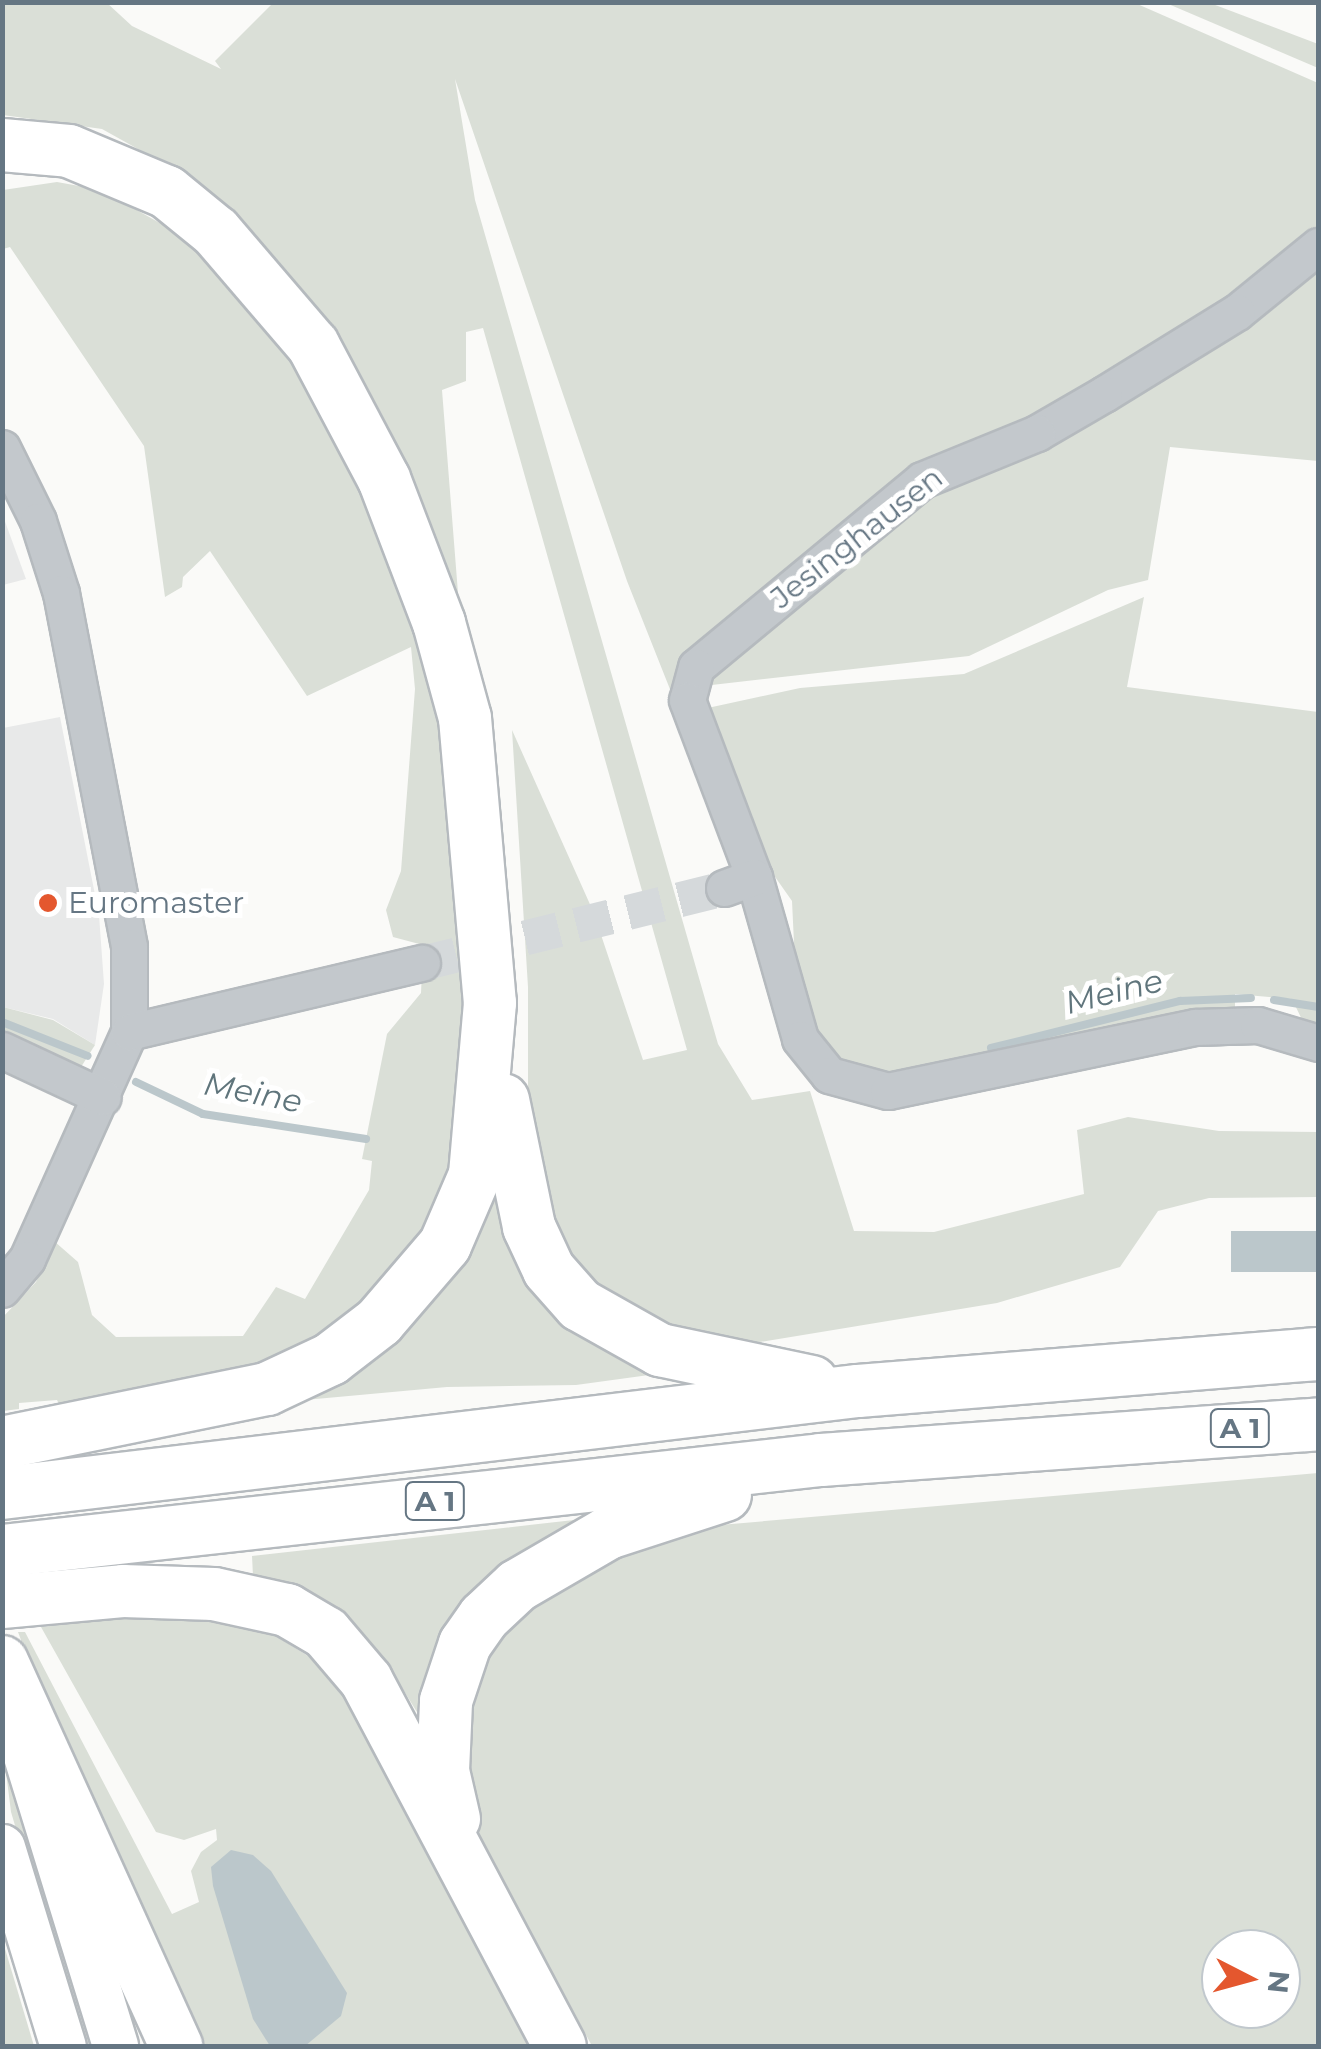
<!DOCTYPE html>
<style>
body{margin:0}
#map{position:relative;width:1321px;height:2049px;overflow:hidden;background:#fafaf8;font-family:Montserrat,sans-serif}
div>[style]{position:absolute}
.built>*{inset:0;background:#e8e9e9}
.green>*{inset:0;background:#dadfd7}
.water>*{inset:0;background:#bbc7cb;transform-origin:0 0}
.stream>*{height:8px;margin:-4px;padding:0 4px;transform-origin:4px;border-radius:4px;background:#bbc7cb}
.minor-tunnel>*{height:35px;margin-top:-17.5px;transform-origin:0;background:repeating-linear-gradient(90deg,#d5d9db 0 35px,transparent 0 53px)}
.roads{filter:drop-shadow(2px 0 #b5babe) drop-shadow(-2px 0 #b5babe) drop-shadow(0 2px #b5babe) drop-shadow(0 -2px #b5babe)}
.minor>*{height:35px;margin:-17.5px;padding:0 17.5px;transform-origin:17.5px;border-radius:17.5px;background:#c3c8cc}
.major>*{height:45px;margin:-22.5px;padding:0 22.5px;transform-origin:22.5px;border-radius:22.5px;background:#fff}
.highway>*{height:52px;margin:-26px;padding:0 26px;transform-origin:26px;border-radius:26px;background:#fff}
.dots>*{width:28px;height:28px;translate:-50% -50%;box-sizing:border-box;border:5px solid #fff;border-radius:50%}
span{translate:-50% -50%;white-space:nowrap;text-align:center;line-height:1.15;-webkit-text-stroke:10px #fff;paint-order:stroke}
.shield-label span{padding:2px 8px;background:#fff;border:2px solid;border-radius:8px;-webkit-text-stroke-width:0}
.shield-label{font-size:28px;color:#657683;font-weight:700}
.street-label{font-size:30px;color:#657683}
.poi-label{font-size:30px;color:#657683}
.left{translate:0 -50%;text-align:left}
.water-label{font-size:32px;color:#60757c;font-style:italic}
.frame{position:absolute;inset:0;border:5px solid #657683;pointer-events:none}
.north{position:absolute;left:1201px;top:1929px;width:100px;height:100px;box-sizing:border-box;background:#fff;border:2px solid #c1c8cd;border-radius:50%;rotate:96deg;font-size:28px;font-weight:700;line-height:40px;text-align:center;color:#657683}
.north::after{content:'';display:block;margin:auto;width:35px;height:45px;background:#e4572e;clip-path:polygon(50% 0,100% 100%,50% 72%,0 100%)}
</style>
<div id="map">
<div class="built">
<div style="clip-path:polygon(3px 516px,26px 579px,3px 585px,2px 585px)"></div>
<div style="clip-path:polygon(60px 717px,99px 915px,104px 984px,95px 1045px,53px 1019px,3px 1007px,3px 728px)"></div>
</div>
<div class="green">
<div style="clip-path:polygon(3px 2px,107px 3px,132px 26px,221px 69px,215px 61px,273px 3px,1135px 3px,1318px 83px,1318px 239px,1146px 359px,951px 457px,684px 665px,685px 727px,627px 581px,455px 79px,475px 200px,718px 1044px,752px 1100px,810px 1091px,854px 1231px,934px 1232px,1084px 1194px,1077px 1130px,1128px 1117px,1219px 1131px,1318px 1132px,1318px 1197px,1209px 1198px,1158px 1211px,1120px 1267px,997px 1303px,748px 1344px,683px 1334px,610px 1300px,560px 1250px,528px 1136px,528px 987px,512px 730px,593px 911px,643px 1060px,687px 1050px,483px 328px,466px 332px,466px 381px,442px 390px,461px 631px,329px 324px,199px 183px,102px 129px,3px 115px)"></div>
<div style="clip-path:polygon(1166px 3px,1210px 3px,1318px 44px,1318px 68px)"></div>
<div style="clip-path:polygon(57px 182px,101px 190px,183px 236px,271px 330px,334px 419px,437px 679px,474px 1051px,451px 1192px,392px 1288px,261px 1378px,60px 1406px,57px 1400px,19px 1403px,19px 1409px,3px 1411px,3px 1317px,36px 1282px,54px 1241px,78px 1262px,92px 1315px,116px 1337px,243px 1336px,276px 1287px,305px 1299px,369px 1190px,372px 1161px,362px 1159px,387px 1034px,421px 993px,423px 945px,393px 937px,386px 910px,401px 871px,415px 689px,411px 647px,307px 696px,210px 551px,183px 577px,182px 587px,165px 597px,144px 446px,10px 247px,3px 249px,3px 190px)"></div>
<div style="clip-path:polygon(1318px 257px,1318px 461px,1170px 447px,1148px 580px,1108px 590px,969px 656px,703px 686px,704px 677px,878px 524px)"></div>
<div style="clip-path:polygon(1144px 597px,1127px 687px,1318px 712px,1318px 1034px,1308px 1032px,1292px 999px,1235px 994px,1235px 1012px,907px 1080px,844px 1068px,816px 1043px,796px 985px,792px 901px,766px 864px,703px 709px,800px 688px,964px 674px)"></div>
<div style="clip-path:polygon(3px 1007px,53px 1020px,95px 1045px,81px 1067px,3px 1033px)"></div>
<div style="clip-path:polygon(492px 1148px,511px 1220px,671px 1372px,576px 1385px,447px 1387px,283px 1402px)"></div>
<div style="clip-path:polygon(evenodd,1318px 1473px,1318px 2046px,592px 2046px,481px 1840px,466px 1794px,461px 1716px,496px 1629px,633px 1543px,720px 1525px,1318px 1473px,1221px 1949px,1281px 1949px,1281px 2009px,1221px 2009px,1221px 1949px)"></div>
<div style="clip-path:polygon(574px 1520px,425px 1725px,381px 1654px,343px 1615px,253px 1576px,252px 1556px)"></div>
<div style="clip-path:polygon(144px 1615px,239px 1622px,274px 1635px,339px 1675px,539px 2046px,199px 2046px,56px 1734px,18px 1632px,25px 1632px,172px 1914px,199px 1902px,191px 1871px,201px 1852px,217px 1840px,216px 1829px,184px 1840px,156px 1832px,41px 1627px)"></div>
<div style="clip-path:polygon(2px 1740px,97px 2046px,83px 2046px,71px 2014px,11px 1812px)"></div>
<div style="clip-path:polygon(2px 1942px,3px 1942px,34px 2046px,3px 2046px)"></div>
</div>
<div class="water">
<div style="left:1318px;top:1231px;width:41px;height:87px;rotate:90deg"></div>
<div style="clip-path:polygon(231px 1850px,253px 1855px,271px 1871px,347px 1993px,341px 2016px,305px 2046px,270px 2046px,253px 2019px,213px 1886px,211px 1867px)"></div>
</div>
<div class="stream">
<div style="left:1274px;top:1000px;width:45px;rotate:9deg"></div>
<div style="left:2px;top:1022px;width:92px;rotate:21.6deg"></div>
<div style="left:991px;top:1048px;width:195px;rotate:-14deg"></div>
<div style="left:1180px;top:1001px;width:71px;rotate:-2.4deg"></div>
<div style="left:136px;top:1082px;width:74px;rotate:25.5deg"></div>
<div style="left:203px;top:1114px;width:165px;rotate:8.7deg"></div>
</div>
<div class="minor-tunnel">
<div style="left:422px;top:963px;width:311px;rotate:-13.9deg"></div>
</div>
<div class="roads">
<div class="minor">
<div style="left:1318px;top:246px;width:104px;rotate:140.8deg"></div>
<div style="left:1237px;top:312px;width:156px;rotate:148.3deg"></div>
<div style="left:1104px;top:394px;width:78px;rotate:149.8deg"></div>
<div style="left:1037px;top:433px;width:124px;rotate:157.8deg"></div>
<div style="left:922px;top:480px;width:293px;rotate:140.4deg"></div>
<div style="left:696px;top:667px;width:34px;rotate:105deg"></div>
<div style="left:687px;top:700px;width:189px;rotate:69.3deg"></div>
<div style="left:754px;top:877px;width:168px;rotate:74.1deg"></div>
<div style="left:800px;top:1039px;width:46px;rotate:51.1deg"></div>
<div style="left:829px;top:1075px;width:61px;rotate:15.2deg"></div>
<div style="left:888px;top:1091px;width:314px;rotate:-11.8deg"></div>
<div style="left:1195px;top:1027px;width:63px;rotate:-1.8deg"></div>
<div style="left:1258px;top:1025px;width:63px;rotate:16.7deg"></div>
<div style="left:2px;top:448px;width:81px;rotate:63.7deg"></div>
<div style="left:38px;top:521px;width:76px;rotate:72.3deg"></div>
<div style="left:61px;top:593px;width:360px;rotate:79.1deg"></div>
<div style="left:129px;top:947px;width:85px;rotate:90deg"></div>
<div style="left:129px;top:1032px;width:249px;rotate:114.2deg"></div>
<div style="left:27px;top:1259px;width:39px;rotate:130deg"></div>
<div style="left:724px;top:888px;width:32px;rotate:-20deg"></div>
<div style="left:129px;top:1032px;width:301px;rotate:-13.3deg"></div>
<div style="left:2px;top:1050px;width:111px;rotate:25deg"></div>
</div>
<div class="major">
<div style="left:22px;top:1743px;width:317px;rotate:72.9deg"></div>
<div style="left:2px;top:1847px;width:208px;rotate:73deg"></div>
</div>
<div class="highway">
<div style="left:2px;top:145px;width:67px;rotate:5.1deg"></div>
<div style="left:69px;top:151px;width:106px;rotate:22.7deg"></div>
<div style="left:167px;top:192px;width:63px;rotate:39.2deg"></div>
<div style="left:216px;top:232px;width:149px;rotate:49.4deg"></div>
<div style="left:313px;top:345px;width:152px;rotate:62.1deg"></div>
<div style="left:384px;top:479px;width:154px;rotate:69.1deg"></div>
<div style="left:439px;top:623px;width:98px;rotate:74.7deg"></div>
<div style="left:465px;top:718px;width:286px;rotate:85deg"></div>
<div style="left:490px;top:1003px;width:173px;rotate:95deg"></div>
<div style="left:475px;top:1175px;width:76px;rotate:113.2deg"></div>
<div style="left:445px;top:1245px;width:101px;rotate:130.6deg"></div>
<div style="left:379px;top:1322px;width:61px;rotate:142.4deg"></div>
<div style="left:331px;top:1359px;width:71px;rotate:154.9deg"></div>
<div style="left:267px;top:1389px;width:270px;rotate:168.5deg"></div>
<div style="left:503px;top:1100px;width:130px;rotate:78.4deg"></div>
<div style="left:529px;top:1227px;width:47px;rotate:65.1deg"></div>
<div style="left:549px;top:1270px;width:47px;rotate:48.5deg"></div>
<div style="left:580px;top:1305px;width:92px;rotate:29.4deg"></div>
<div style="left:660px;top:1350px;width:155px;rotate:11.9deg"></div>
<div style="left:2px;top:1493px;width:862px;rotate:-6.8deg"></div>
<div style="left:858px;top:1391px;width:461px;rotate:-4.6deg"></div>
<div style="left:2px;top:1551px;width:824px;rotate:-6.34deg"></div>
<div style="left:821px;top:1460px;width:498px;rotate:-4.1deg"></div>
<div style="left:2px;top:1602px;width:121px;rotate:-5.2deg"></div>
<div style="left:123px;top:1591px;width:91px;rotate:1.9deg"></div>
<div style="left:214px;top:1594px;width:75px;rotate:12.4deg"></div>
<div style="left:287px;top:1610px;width:45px;rotate:30.5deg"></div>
<div style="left:326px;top:1633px;width:62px;rotate:49.6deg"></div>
<div style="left:366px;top:1680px;width:414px;rotate:62.1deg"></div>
<div style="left:2px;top:1662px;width:422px;rotate:65.6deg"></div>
<div style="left:454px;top:1819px;width:49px;rotate:-102.9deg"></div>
<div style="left:443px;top:1771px;width:70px;rotate:-87.5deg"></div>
<div style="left:446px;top:1701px;width:60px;rotate:-71.6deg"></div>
<div style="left:465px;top:1644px;width:33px;rotate:-55deg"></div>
<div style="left:484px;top:1617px;width:45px;rotate:-43.2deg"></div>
<div style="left:517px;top:1586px;width:105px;rotate:-30.2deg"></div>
<div style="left:608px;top:1533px;width:123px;rotate:-18deg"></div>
</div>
</div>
<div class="dots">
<div style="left:48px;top:903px;background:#e4572e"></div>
</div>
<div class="shield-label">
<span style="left:1240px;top:1428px">A 1</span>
<span style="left:435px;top:1501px">A 1</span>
</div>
<div class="street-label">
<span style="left:857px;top:538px;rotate:-38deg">Jesinghausen</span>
</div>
<div class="poi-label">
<span class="left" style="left:68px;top:903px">Euromaster</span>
</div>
<div class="water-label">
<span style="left:1114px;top:992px;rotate:-14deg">Meine</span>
<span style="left:253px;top:1093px;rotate:11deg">Meine</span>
</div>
<div class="frame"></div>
<div class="north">N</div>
</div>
